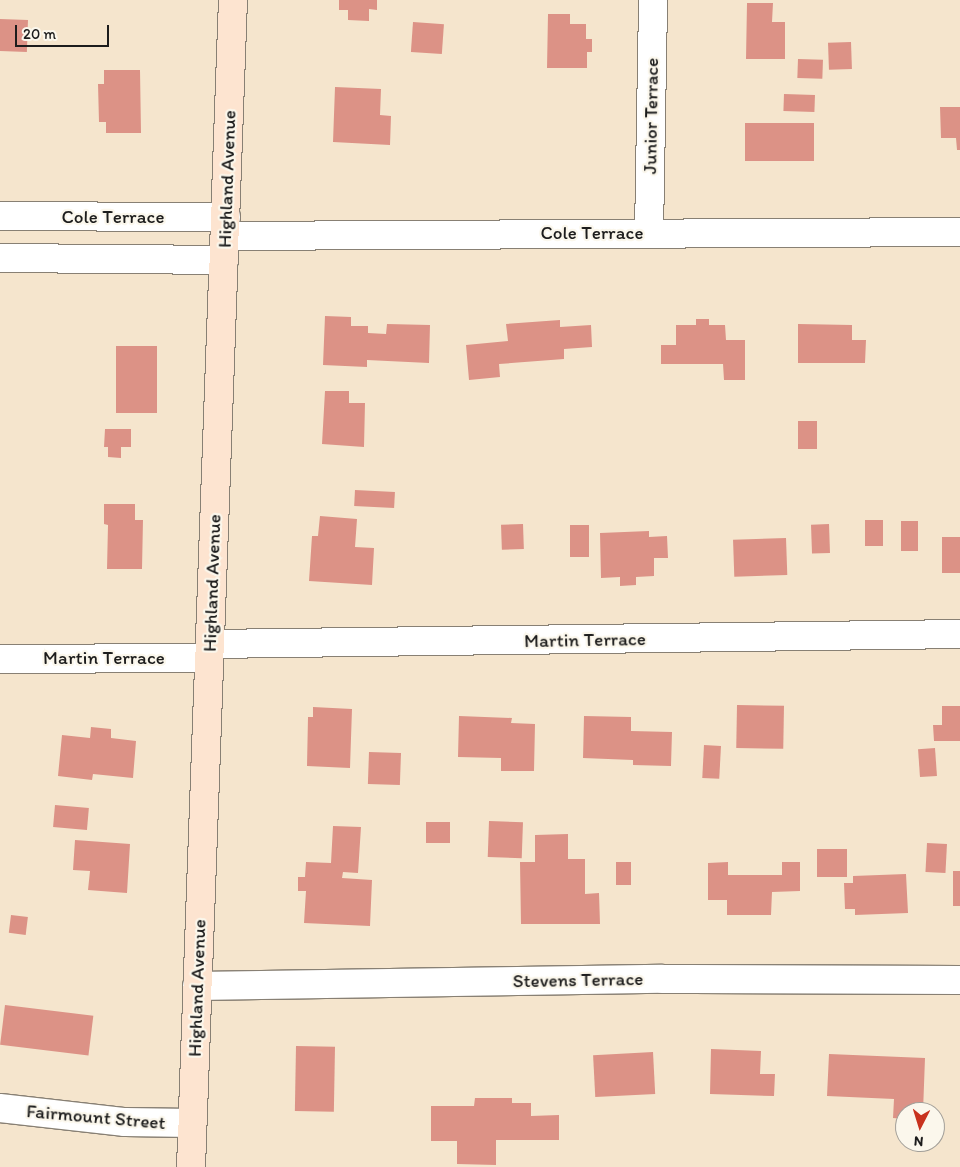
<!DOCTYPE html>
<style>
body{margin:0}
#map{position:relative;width:960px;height:1167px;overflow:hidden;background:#f5e5cd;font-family:Itim,sans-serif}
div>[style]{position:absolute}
.building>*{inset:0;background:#dc9286;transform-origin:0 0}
.roads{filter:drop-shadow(1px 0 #888074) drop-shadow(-1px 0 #888074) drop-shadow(0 1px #888074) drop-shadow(0 -1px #888074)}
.street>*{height:28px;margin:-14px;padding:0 14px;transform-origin:14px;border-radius:14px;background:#fff}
.secondary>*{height:28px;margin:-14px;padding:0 14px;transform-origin:14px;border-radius:14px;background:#fde4d0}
span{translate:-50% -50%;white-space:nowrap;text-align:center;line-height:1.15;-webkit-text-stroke:4.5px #fbf7ec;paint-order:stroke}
.street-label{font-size:19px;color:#1c1c1c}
.north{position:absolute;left:895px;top:1102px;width:50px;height:50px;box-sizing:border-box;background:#fbf7ec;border:1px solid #a29f99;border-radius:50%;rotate:185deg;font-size:14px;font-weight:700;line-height:20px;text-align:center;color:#1c1c1c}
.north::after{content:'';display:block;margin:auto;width:18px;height:22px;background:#c8321e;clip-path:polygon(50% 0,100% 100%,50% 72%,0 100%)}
.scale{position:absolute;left:15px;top:25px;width:94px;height:22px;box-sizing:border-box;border:2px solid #1c1c1c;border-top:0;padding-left:6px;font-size:15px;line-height:18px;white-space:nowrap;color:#1c1c1c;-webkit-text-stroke:4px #fbf7ec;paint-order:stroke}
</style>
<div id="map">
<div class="building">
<div style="clip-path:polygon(339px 0,377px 0,377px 10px,369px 9px,369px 21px,348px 20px,348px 10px,339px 10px)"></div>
<div style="clip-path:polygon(747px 3px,773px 3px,772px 22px,785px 22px,785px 59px,746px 59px)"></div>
<div style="clip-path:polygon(548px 14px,570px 14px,570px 24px,586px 24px,586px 39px,592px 39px,592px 52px,587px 52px,587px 68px,547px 68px)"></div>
<div style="left:0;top:19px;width:28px;height:32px;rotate:2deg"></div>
<div style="left:413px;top:22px;width:31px;height:30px;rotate:4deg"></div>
<div style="left:851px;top:42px;width:27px;height:23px;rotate:88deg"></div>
<div style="left:798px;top:59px;width:25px;height:19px;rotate:2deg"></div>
<div style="clip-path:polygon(104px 70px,140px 70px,141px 133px,106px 133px,106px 122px,99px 122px,98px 84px,104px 84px)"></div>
<div style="clip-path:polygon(335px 87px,381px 89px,380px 115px,391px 116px,390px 145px,333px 142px)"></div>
<div style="left:784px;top:94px;width:31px;height:17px;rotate:2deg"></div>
<div style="clip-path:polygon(940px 107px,960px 107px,960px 150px,957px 150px,956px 138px,941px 138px)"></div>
<div style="left:814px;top:123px;width:38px;height:69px;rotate:90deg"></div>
<div style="clip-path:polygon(325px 316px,351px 317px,351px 326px,368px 326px,368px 333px,386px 334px,387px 324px,430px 325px,429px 363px,367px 360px,367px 367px,323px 365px)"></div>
<div style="clip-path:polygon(696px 319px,709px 319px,709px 325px,725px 325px,726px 340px,745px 340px,745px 380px,724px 380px,723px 364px,661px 364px,661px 345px,676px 345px,676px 325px,696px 325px)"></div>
<div style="clip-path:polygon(560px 320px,560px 327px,591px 325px,592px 347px,564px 349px,564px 359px,499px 364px,500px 377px,469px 380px,466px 345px,508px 341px,506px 324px)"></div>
<div style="clip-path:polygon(798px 324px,852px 325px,852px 340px,866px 340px,865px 363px,798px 363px)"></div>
<div style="left:116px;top:346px;width:41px;height:67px"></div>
<div style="clip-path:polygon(325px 391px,349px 391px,349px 403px,365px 403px,364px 447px,322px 444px)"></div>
<div style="left:798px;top:421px;width:19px;height:28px"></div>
<div style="clip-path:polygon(105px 429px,131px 429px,131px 447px,121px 447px,121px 458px,108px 457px,108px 447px,104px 447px)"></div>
<div style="left:355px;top:490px;width:40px;height:16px;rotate:3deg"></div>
<div style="clip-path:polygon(104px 504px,135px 504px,135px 520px,143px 520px,142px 569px,107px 569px,108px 525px,104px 524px)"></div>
<div style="clip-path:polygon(320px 516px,357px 519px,355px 547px,374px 548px,372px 585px,309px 581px,312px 536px,318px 536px)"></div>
<div style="left:865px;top:520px;width:18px;height:26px"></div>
<div style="left:901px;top:521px;width:17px;height:30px"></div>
<div style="left:523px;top:524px;width:25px;height:22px;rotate:88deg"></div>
<div style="left:829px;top:524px;width:29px;height:18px;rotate:88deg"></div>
<div style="left:570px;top:525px;width:19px;height:32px"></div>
<div style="clip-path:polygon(649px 531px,649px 537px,667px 536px,668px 558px,654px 558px,654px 576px,636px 577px,636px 585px,620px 586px,620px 577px,601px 578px,600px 533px)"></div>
<div style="left:960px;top:537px;width:36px;height:18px;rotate:90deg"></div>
<div style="left:786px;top:538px;width:37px;height:53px;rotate:88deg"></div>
<div style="left:737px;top:705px;width:47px;height:43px;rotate:1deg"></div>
<div style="clip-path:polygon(942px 706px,960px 706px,960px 741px,934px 741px,933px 725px,942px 725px)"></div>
<div style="clip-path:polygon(313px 707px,352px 709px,350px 768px,307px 766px,308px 717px,313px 717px)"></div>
<div style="clip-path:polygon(459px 716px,512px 718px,511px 723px,535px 724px,534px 771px,501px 771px,501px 758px,458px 757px)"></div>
<div style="clip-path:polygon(584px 716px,631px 717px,631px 731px,672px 732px,671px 766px,633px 765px,633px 760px,583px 758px)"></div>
<div style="clip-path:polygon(91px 727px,111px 729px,111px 738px,136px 741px,133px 778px,93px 774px,92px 780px,58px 776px,62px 735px,90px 738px)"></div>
<div style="left:704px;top:745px;width:17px;height:33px;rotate:3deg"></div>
<div style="left:935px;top:748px;width:28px;height:17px;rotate:86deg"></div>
<div style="left:369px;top:752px;width:32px;height:32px;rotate:2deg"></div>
<div style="left:55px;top:805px;width:34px;height:22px;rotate:5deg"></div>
<div style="left:489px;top:821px;width:34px;height:36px;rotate:2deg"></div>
<div style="left:426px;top:822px;width:24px;height:21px"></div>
<div style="clip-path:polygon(333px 826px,361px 827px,358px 873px,343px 872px,342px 878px,372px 880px,370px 926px,304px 923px,306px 891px,298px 891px,298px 877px,305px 877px,306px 862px,331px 863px)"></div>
<div style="clip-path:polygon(568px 834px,568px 859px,585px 859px,585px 894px,599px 893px,600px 924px,521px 924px,520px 862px,535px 862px,535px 835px)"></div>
<div style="clip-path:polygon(75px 840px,130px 844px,127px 893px,88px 890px,90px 871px,73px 870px)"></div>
<div style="left:927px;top:843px;width:20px;height:29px;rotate:3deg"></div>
<div style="left:817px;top:849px;width:30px;height:28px"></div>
<div style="left:616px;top:862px;width:15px;height:23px"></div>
<div style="clip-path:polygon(728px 862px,728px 875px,782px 875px,782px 862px,800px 862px,800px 891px,772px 892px,771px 915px,727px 915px,727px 900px,708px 900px,708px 863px)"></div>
<div style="left:953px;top:871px;width:7px;height:35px"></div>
<div style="clip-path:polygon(906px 874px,908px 913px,855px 915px,855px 909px,845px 909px,844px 883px,853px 883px,853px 876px)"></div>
<div style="left:11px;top:915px;width:17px;height:18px;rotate:7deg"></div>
<div style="left:5px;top:1005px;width:89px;height:40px;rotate:7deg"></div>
<div style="left:296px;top:1046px;width:39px;height:65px;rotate:1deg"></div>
<div style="clip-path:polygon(711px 1049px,761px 1051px,760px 1074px,775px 1074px,774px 1096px,710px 1094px)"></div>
<div style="left:653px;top:1052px;width:42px;height:60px;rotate:87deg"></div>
<div style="clip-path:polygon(829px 1054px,925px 1058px,923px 1112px,905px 1112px,905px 1119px,893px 1118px,894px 1099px,827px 1096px)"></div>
<div style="clip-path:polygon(475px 1098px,512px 1098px,512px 1103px,531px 1103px,531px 1116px,559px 1115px,559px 1140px,496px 1140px,496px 1165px,457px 1164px,457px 1141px,431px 1141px,431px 1106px,474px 1106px)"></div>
</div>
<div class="roads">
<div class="street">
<div style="left:0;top:216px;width:226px;rotate:0.3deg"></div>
<div style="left:649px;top:233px;width:233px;rotate:-89deg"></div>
<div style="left:225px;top:236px;width:735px;rotate:-0.31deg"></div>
<div style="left:0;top:258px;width:224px;rotate:0.5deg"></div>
<div style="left:210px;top:644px;width:750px;rotate:-0.76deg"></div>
<div style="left:0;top:659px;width:209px;rotate:-0.3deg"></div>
<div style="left:197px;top:986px;width:465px;rotate:-0.9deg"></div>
<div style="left:662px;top:979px;width:298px;rotate:0.2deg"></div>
<div style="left:0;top:1108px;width:126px;rotate:6.4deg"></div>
<div style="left:125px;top:1122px;width:67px;rotate:0.9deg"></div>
</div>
<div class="secondary">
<div style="left:191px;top:1167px;width:1168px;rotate:-87.94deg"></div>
</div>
</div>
<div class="street-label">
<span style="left:651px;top:116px;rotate:-89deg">Junior Terrace</span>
<span style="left:227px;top:179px;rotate:-88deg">Highland Avenue</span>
<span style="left:113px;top:217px">Cole Terrace</span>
<span style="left:592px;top:233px">Cole Terrace</span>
<span style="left:212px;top:583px;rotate:-88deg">Highland Avenue</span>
<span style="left:585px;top:640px;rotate:-1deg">Martin Terrace</span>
<span style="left:104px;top:658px">Martin Terrace</span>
<span style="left:578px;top:980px;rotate:-1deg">Stevens Terrace</span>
<span style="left:197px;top:988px;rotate:-88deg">Highland Avenue</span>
<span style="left:96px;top:1117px;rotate:5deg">Fairmount Street</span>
</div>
<div class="north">N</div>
<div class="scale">20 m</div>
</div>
